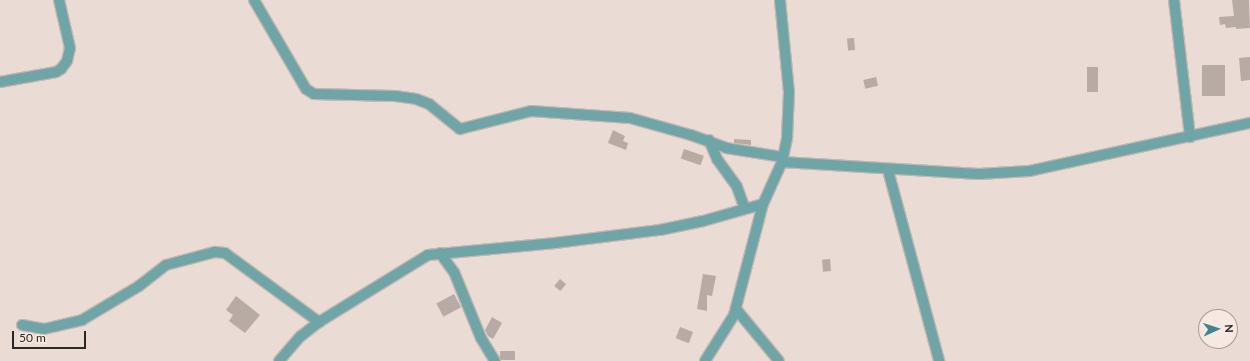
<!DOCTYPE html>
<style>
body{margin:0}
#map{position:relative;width:1250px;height:361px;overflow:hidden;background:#eadbd5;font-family:Lato,sans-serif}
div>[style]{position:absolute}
.building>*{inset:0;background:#b8aaa4;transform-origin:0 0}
.roads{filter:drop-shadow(1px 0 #c4b7b2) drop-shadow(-1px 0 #c4b7b2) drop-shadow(0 1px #c4b7b2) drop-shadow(0 -1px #c4b7b2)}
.street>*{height:10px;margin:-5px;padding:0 5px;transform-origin:5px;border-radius:5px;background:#70a5a8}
span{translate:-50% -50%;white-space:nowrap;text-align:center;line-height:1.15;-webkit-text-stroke:3px #f7e8e2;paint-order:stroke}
.north{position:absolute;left:1198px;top:309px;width:40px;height:40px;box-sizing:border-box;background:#f7e8e2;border:1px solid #a69a96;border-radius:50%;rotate:87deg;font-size:11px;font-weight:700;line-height:16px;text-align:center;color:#2c2624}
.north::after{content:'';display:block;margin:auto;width:14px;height:18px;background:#3e868b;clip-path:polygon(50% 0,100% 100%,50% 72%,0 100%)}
.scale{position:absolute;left:12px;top:331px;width:74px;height:18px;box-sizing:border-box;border:2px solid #2c2624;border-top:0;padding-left:5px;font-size:12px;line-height:14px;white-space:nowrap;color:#2c2624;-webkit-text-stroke:3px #f7e8e2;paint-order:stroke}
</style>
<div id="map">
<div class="building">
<div style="clip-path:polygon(1232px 0,1249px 0,1250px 28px,1236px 29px,1236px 27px,1226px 28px,1225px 24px,1220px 25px,1219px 17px,1234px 16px)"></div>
<div style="left:854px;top:38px;width:12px;height:7px;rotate:85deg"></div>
<div style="clip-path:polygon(1250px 57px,1250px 80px,1241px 81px,1239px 58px)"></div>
<div style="left:1202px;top:65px;width:23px;height:31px"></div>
<div style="left:1087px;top:67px;width:11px;height:25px"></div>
<div style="left:876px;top:77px;width:9px;height:13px;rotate:77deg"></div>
<div style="clip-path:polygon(613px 130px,625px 136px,623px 141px,628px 143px,626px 150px,608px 143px)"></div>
<div style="clip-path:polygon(734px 139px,751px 140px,751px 145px,734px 143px)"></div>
<div style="left:684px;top:149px;width:21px;height:10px;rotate:19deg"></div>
<div style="left:830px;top:259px;width:12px;height:8px;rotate:85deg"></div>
<div style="clip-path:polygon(703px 274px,716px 276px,712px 296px,707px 295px,707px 311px,697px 309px)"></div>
<div style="left:560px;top:279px;width:8px;height:9px;rotate:40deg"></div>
<div style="left:454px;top:294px;width:15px;height:20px;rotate:62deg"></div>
<div style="clip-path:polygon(236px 296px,260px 315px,245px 333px,229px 321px,233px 315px,226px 310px)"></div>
<div style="clip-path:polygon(492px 317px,502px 323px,493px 339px,488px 336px,485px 330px)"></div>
<div style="left:680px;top:327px;width:14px;height:12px;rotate:21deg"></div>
<div style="left:500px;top:351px;width:15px;height:9px"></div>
</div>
<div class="roads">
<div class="street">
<div style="left:254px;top:0;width:103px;rotate:59.7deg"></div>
<div style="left:306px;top:89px;width:9px;rotate:32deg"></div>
<div style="left:314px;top:94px;width:81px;rotate:1.4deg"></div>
<div style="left:395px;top:96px;width:21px;rotate:8deg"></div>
<div style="left:416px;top:99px;width:14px;rotate:21deg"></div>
<div style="left:429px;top:104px;width:40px;rotate:39deg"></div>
<div style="left:460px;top:129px;width:73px;rotate:-14.2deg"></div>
<div style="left:531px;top:111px;width:99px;rotate:4deg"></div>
<div style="left:630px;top:118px;width:63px;rotate:15.6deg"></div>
<div style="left:691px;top:135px;width:37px;rotate:20deg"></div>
<div style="left:726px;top:148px;width:58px;rotate:9deg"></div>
<div style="left:1174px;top:0;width:138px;rotate:83.3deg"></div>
<div style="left:0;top:82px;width:57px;rotate:-10.1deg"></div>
<div style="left:56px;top:72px;width:6px;rotate:-31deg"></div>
<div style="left:61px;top:69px;width:10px;rotate:-53deg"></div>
<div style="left:67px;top:61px;width:13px;rotate:-77deg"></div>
<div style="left:70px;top:48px;width:49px;rotate:-102.9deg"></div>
<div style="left:709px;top:140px;width:21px;rotate:67deg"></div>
<div style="left:717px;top:159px;width:34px;rotate:54deg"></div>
<div style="left:737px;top:187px;width:23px;rotate:70deg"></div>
<div style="left:782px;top:162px;width:197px;rotate:3.5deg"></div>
<div style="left:979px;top:174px;width:50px;rotate:-3.4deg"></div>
<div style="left:1029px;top:171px;width:226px;rotate:-12.3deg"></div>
<div style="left:888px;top:170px;width:198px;rotate:75deg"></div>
<div style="left:440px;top:253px;width:24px;rotate:54deg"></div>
<div style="left:454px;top:272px;width:71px;rotate:67.8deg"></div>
<div style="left:481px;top:338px;width:27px;rotate:59deg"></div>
<div style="left:736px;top:309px;width:67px;rotate:50.4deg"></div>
<div style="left:22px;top:325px;width:22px;rotate:10deg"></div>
<div style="left:44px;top:329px;width:39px;rotate:-13deg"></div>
<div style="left:82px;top:320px;width:66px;rotate:-30.8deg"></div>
<div style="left:139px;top:286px;width:34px;rotate:-38deg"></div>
<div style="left:166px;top:265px;width:51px;rotate:-14.9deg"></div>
<div style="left:215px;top:252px;width:10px;rotate:6deg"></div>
<div style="left:225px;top:253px;width:117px;rotate:36.3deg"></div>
<div style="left:279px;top:361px;width:33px;rotate:-49deg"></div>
<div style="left:301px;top:336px;width:23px;rotate:-38deg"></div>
<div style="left:319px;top:322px;width:128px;rotate:-31.6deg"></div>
<div style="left:428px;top:255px;width:128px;rotate:-5.4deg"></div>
<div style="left:555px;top:243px;width:106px;rotate:-7.1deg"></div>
<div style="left:660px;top:230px;width:44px;rotate:-11.8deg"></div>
<div style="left:703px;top:221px;width:62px;rotate:-15.8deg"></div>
<div style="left:705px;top:361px;width:54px;rotate:-57.8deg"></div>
<div style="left:734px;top:315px;width:115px;rotate:-75.4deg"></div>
<div style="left:763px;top:204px;width:46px;rotate:-65.7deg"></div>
<div style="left:782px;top:162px;width:25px;rotate:-78deg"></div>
<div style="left:787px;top:138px;width:46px;rotate:-87.5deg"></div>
<div style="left:789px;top:92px;width:92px;rotate:-95.6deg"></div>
</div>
</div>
<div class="north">N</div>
<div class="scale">50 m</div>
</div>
